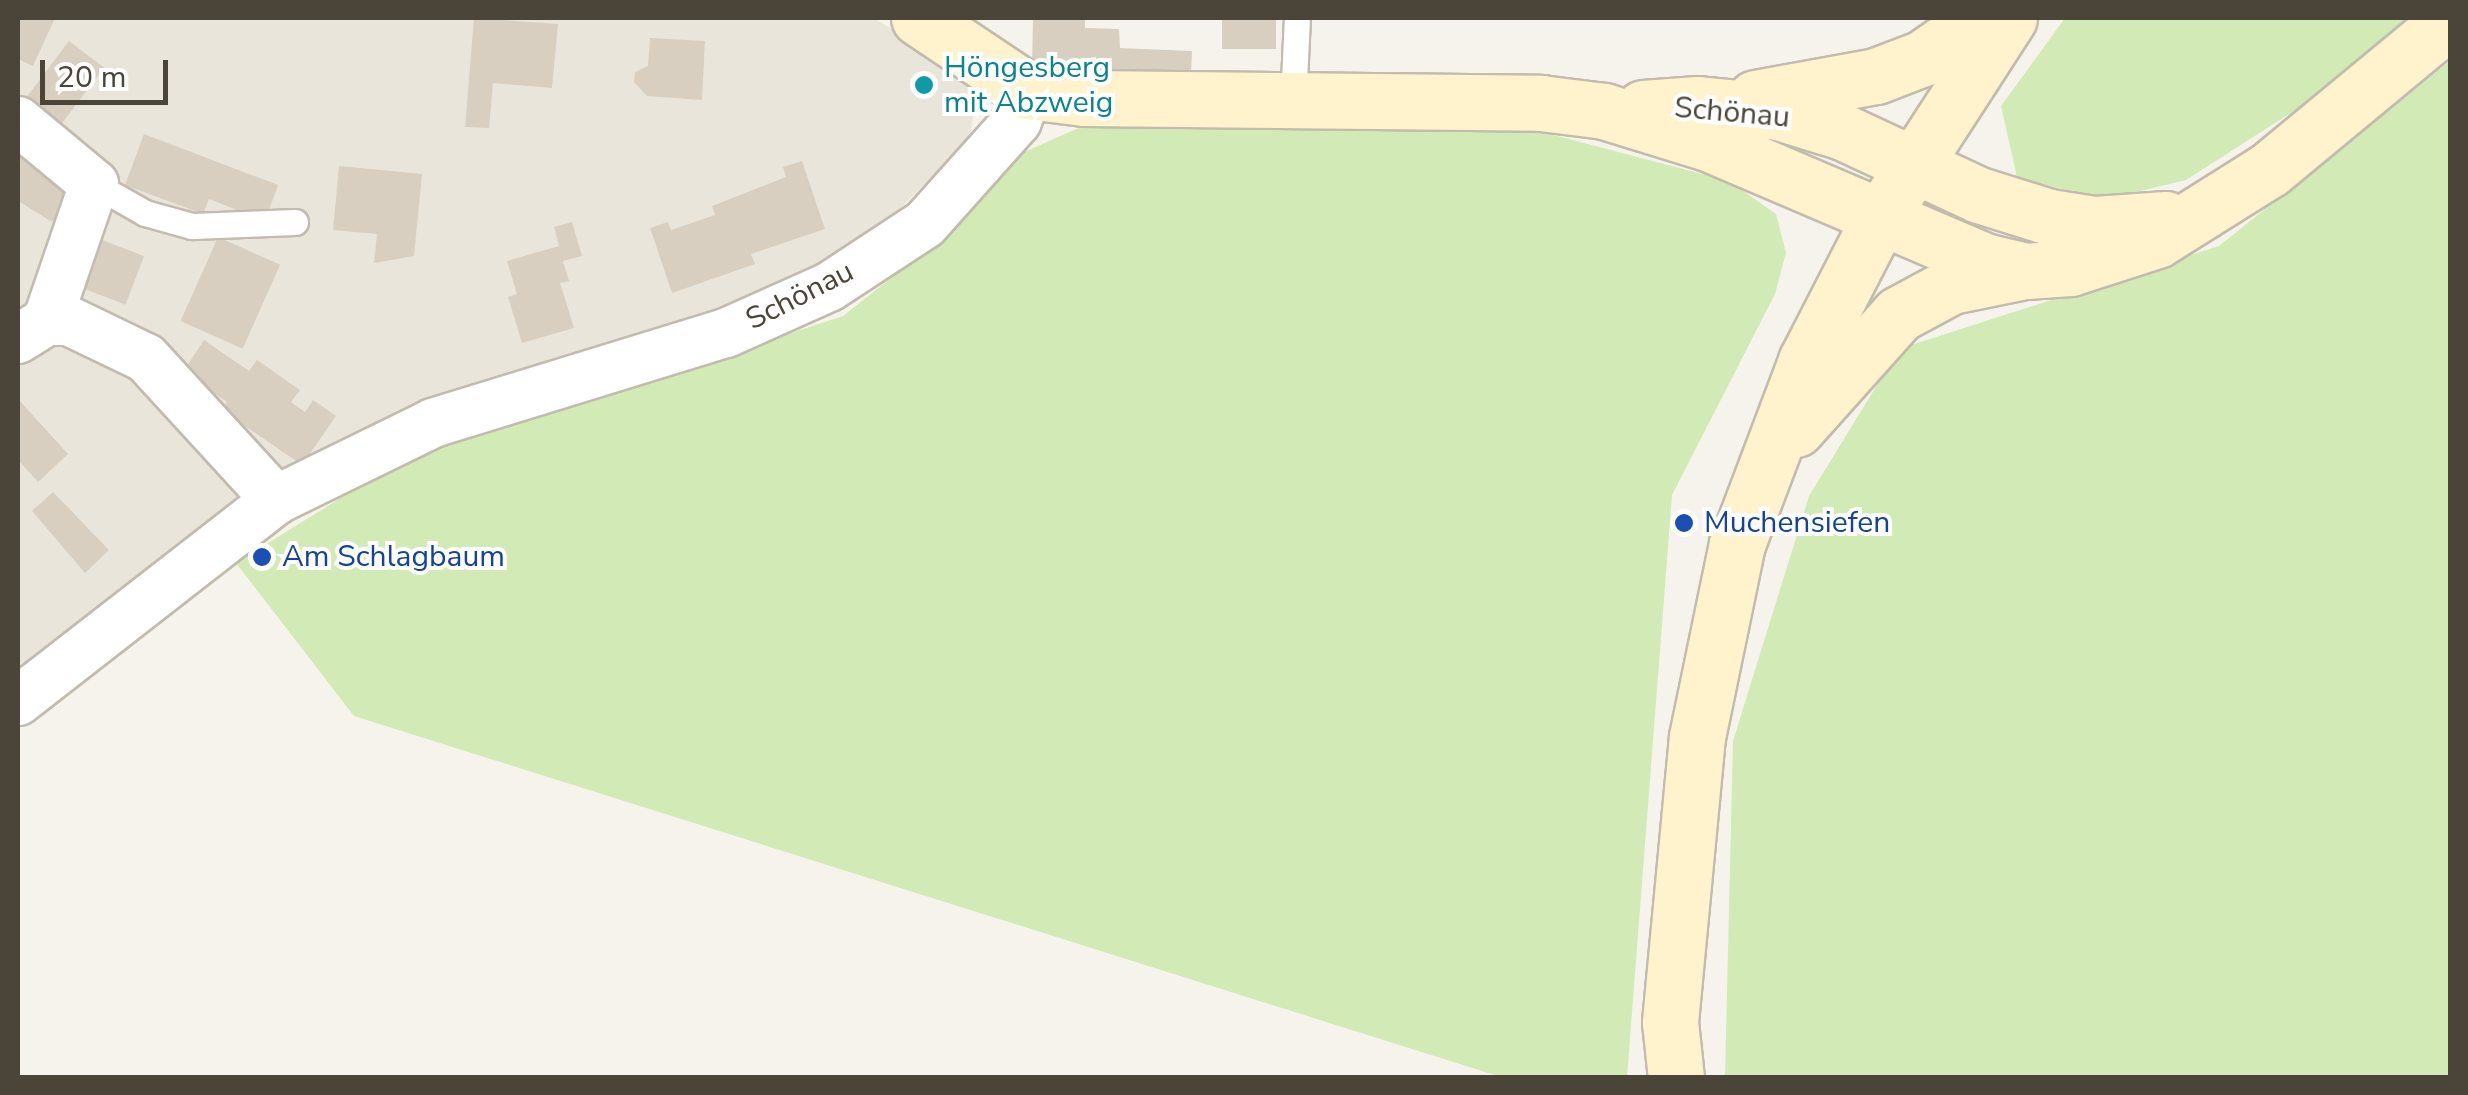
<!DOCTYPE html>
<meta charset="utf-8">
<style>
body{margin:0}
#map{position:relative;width:2468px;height:1095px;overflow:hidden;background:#f6f3ec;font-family:"Nunito Sans",sans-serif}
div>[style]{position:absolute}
.residential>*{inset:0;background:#eae5da}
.green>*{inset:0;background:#d2eab5}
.building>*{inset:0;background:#d8cfc1;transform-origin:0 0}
.roads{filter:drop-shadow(2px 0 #c2bbae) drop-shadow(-2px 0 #c2bbae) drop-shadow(0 2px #c2bbae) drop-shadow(0 -2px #c2bbae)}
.lane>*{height:25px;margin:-12.5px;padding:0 12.5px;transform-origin:12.5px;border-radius:12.5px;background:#fff}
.street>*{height:48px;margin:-24px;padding:0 24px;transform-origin:24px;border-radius:24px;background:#fff}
.secondary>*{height:55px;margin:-27.5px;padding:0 27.5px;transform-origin:27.5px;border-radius:27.5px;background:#fff3cd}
.dots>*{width:28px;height:28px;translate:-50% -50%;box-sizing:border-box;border:5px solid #fff;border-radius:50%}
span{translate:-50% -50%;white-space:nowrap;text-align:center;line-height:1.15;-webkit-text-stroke:8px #fff;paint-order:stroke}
.culture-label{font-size:30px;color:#0d838f}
.left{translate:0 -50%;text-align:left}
.street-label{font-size:30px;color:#4b4439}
.transit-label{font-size:30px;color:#164399}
.frame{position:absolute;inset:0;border:20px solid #4b4439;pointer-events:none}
.scale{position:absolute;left:40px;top:60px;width:128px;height:45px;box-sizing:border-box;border:5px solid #4b4439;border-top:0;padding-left:12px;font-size:30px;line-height:35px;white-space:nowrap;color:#4b4439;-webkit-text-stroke:8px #fff;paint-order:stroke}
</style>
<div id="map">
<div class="residential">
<div style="clip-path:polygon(18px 18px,874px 18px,963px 75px,975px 101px,970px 138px,867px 242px,721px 319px,241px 500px,80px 622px,18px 681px)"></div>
</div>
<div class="green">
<div style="clip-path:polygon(2065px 18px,2414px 18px,2294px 111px,2186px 180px,2103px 200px,2017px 177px,2001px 106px)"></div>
<div style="clip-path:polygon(2450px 61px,2450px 1077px,1725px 1078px,1733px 741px,1809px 496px,1899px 349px,2219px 246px)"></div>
<div style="clip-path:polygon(1097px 120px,1523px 127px,1729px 181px,1776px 214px,1786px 253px,1775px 294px,1672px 495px,1627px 1077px,1501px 1077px,354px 716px,236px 563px,402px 460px,843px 316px,944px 236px,1022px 153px)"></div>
</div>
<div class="building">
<div style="clip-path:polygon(18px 18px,55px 18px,33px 66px,18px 59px)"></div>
<div style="clip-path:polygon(474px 18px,558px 24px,552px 88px,493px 83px,489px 128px,465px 127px)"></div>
<div style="clip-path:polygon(1033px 18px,1085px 18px,1085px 28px,1119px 29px,1120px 48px,1192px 51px,1191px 73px,1032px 67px)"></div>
<div style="left:1222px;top:18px;width:54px;height:31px"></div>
<div style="clip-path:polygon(650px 38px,705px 41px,702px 100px,647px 96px,634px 82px,635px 72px,648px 66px)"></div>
<div style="left:69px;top:41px;width:44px;height:74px;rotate:37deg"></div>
<div style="left:916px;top:74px;width:19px;height:20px;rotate:6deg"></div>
<div style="clip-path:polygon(144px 134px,278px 185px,265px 221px,209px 199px,203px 214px,125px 185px)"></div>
<div style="clip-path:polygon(18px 153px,73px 188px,52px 222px,18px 201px)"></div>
<div style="clip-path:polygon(802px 161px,825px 229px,751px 254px,755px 264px,672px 293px,650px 228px,668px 222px,671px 230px,715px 215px,712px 206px,786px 177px,783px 167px)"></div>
<div style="clip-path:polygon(339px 166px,422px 174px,414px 256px,374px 263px,377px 234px,333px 230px)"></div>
<div style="clip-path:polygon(572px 222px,582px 256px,563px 261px,569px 281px,560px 283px,574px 328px,522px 343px,508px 297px,517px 294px,507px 261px,559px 246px,554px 227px)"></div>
<div style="left:89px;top:235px;width:59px;height:52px;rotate:21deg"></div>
<div style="left:218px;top:237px;width:68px;height:92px;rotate:24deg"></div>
<div style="clip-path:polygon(204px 340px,249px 371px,257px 360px,300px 390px,291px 402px,305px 412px,313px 400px,336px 416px,302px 465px,222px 410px,227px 402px,183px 372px)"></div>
<div style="clip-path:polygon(18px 399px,68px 454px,38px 482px,18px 460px)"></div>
<div style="clip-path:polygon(53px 492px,109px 550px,85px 573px,32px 511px)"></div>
</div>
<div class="roads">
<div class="lane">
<div style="left:1293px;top:102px;width:84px;rotate:-87.3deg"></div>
<div style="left:94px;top:184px;width:59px;rotate:29.6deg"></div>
<div style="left:145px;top:213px;width:49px;rotate:15.5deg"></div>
<div style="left:192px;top:226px;width:103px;rotate:-2.2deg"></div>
</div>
<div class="street">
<div style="left:18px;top:121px;width:99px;rotate:39.7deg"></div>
<div style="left:94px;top:184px;width:145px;rotate:108.9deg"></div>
<div style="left:18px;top:339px;width:34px;rotate:-32deg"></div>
<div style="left:47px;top:321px;width:22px"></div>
<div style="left:69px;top:321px;width:85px;rotate:25.7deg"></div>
<div style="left:146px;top:358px;width:193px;rotate:47.5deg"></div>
<div style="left:18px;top:701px;width:327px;rotate:-37.9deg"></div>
<div style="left:276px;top:500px;width:175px;rotate:-26.1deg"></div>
<div style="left:433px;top:423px;width:307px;rotate:-17.1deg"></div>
<div style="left:726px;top:333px;width:113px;rotate:-24.1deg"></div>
<div style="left:829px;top:287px;width:115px;rotate:-33.3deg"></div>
<div style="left:925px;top:224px;width:138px;rotate:-48.2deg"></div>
<div style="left:1017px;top:121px;width:32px;rotate:-70deg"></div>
</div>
<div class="secondary">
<div style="left:919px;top:18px;width:131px;rotate:33.8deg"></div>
<div style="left:1028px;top:91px;width:56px;rotate:7.1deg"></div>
<div style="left:1084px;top:98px;width:457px;rotate:0.6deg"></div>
<div style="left:1541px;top:103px;width:64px;rotate:7.2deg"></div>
<div style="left:1604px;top:111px;width:109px;rotate:17.1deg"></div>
<div style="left:1708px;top:143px;width:300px;rotate:23.1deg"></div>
<div style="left:1984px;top:261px;width:43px;rotate:13.4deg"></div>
<div style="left:2026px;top:271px;width:44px;rotate:-3.9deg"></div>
<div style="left:2070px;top:268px;width:91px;rotate:-17.8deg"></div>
<div style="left:2157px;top:240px;width:133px;rotate:-32.1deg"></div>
<div style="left:2270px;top:169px;width:234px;rotate:-39.6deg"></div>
<div style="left:1755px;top:98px;width:123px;rotate:-10.3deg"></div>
<div style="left:1876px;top:76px;width:50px;rotate:-21deg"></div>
<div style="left:1923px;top:58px;width:70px;rotate:-34.6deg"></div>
<div style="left:1643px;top:108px;width:55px;rotate:-4.2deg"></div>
<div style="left:1698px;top:104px;width:80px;rotate:5.7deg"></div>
<div style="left:1778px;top:112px;width:68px;rotate:17.1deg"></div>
<div style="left:1843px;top:132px;width:150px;rotate:24.9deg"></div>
<div style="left:1979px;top:195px;width:73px;rotate:17.4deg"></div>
<div style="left:2049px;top:217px;width:47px;rotate:8.7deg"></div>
<div style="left:2095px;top:224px;width:71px;rotate:-4deg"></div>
<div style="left:1796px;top:429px;width:154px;rotate:-48.2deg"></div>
<div style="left:1899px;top:314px;width:59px;rotate:-28.3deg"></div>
<div style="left:1951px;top:286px;width:70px;rotate:-11.5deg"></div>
<div style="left:1676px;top:1078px;width:56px;rotate:-96.1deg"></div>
<div style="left:1670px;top:1022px;width:286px;rotate:-84.6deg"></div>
<div style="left:1697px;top:737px;width:197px;rotate:-78.3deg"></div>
<div style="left:1737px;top:544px;width:196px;rotate:-69.3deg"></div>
<div style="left:1806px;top:361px;width:160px;rotate:-62.8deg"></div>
<div style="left:1879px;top:219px;width:239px;rotate:-57.1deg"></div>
</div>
</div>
<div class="dots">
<div style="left:924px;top:85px;background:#0f9aa8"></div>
<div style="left:1684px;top:523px;background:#1a4fb4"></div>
<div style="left:262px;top:557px;background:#1a4fb4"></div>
</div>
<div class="culture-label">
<span class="left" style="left:944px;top:85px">Höngesberg<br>mit Abzweig</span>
</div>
<div class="street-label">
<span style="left:1732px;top:113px;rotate:5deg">Schönau</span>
<span style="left:800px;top:296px;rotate:-27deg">Schönau</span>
</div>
<div class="transit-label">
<span class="left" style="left:1704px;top:523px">Muchensiefen</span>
<span class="left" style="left:282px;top:557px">Am Schlagbaum</span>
</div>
<div class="frame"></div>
<div class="scale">20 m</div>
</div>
